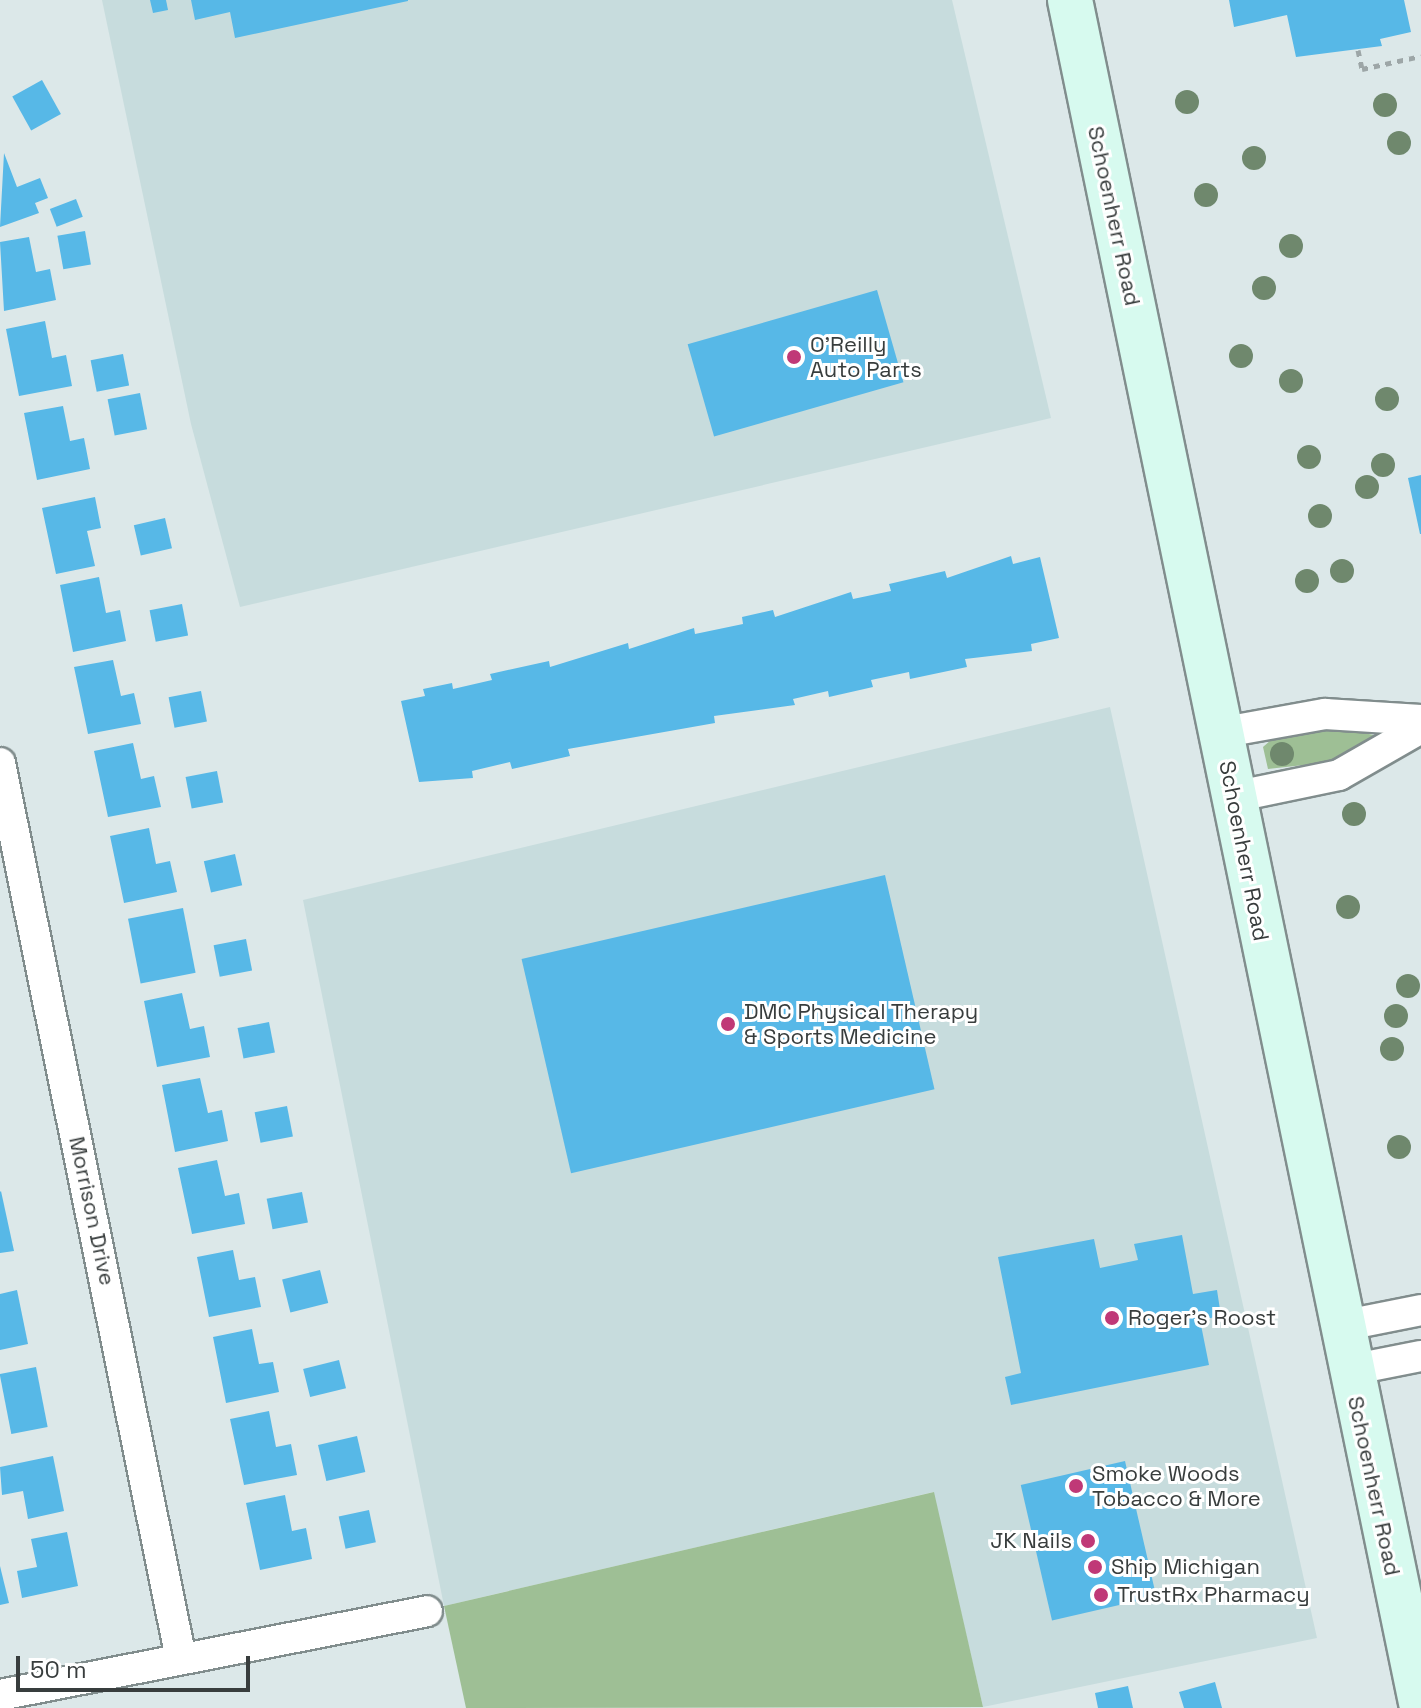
<!DOCTYPE html>
<style>
body{margin:0}
#map{position:relative;width:1421px;height:1708px;overflow:hidden;background:#dce8e9;font-family:"Space Grotesk",sans-serif}
div>[style]{position:absolute}
.built>*{inset:0;background:#c7dcdd}
.green>*{inset:0;background:#9ebf95}
.building>*{inset:0;background:#57b8e7;transform-origin:0 0}
.path>*{height:5px;margin-top:-2.5px;transform-origin:0;background:repeating-linear-gradient(90deg,#9da6a7 0 6px,transparent 0 12px)}
.roads{filter:drop-shadow(2px 0 #818d8d) drop-shadow(-2px 0 #818d8d) drop-shadow(0 2px #818d8d) drop-shadow(0 -2px #818d8d)}
.minor>*{height:30px;margin:-15px;padding:0 15px;transform-origin:15px;border-radius:15px;background:#fff}
.secondary>*{height:44px;margin:-22px;padding:0 22px;transform-origin:22px;border-radius:22px;background:#d7faef}
.trees>*{width:24px;height:24px;margin:-12px;border-radius:50%;background:#6f886d}
.dots>*{width:22px;height:22px;translate:-50% -50%;box-sizing:border-box;border:4px solid #fff;border-radius:50%}
span{translate:-50% -50%;white-space:nowrap;text-align:center;line-height:1.15;-webkit-text-stroke:6px #fff;paint-order:stroke}
.street-label{font-size:22px;color:#383d3d}
.poi-label{font-size:22px;color:#383d3d}
.left{translate:0 -50%;text-align:left}
.right{translate:-100% -50%;text-align:right}
.scale{position:absolute;left:16px;top:1656px;width:234px;height:36px;box-sizing:border-box;border:4px solid #383d3d;border-top:0;padding-left:10px;font-size:24px;line-height:28px;white-space:nowrap;color:#383d3d;-webkit-text-stroke:6px #fff;paint-order:stroke}
</style>
<div id="map">
<div class="built">
<div style="clip-path:polygon(102px 0,952px 0,1051px 418px,240px 607px,191px 424px)"></div>
<div style="clip-path:polygon(1110px 707px,1317px 1638px,983px 1707px,933px 1492px,444px 1606px,303px 900px)"></div>
</div>
<div class="green">
<div style="clip-path:polygon(1333px 727px,1374px 735px,1340px 761px,1268px 769px,1263px 747px,1271px 740px)"></div>
<div style="clip-path:polygon(934px 1492px,983px 1707px,466px 1708px,444px 1606px)"></div>
</div>
<div class="building">
<div style="clip-path:polygon(150px 0,166px 0,168px 10px,153px 13px)"></div>
<div style="clip-path:polygon(191px 0,408px 0,408px 1px,235px 38px,230px 12px,195px 20px)"></div>
<div style="clip-path:polygon(1229px 0,1404px 0,1411px 32px,1380px 39px,1382px 46px,1296px 57px,1287px 15px,1234px 27px)"></div>
<div style="left:42px;top:80px;width:39px;height:34px;rotate:61deg"></div>
<div style="clip-path:polygon(4px 153px,17px 187px,40px 178px,48px 198px,35px 203px,39px 213px,0 227px)"></div>
<div style="left:76px;top:199px;width:19px;height:28px;rotate:69deg"></div>
<div style="left:85px;top:231px;width:34px;height:28px;rotate:80deg"></div>
<div style="clip-path:polygon(29px 237px,36px 272px,50px 269px,56px 300px,4px 311px,0 242px)"></div>
<div style="left:877px;top:290px;width:96px;height:197px;rotate:74deg"></div>
<div style="clip-path:polygon(45px 321px,52px 358px,66px 355px,72px 386px,19px 396px,6px 329px)"></div>
<div style="left:123px;top:354px;width:32px;height:33px;rotate:79deg"></div>
<div style="left:140px;top:393px;width:37px;height:33px;rotate:79deg"></div>
<div style="clip-path:polygon(63px 406px,70px 441px,84px 438px,90px 469px,37px 480px,24px 413px)"></div>
<div style="clip-path:polygon(1421px 475px,1421px 534px,1420px 534px,1408px 478px)"></div>
<div style="clip-path:polygon(95px 497px,101px 528px,87px 531px,95px 566px,56px 574px,42px 508px)"></div>
<div style="left:165px;top:518px;width:31px;height:32px;rotate:77deg"></div>
<div style="clip-path:polygon(1011px 556px,1013px 564px,1040px 557px,1059px 638px,1031px 644px,1032px 651px,965px 659px,967px 667px,910px 679px,909px 672px,871px 680px,873px 687px,829px 697px,828px 691px,793px 699px,795px 705px,714px 716px,715px 723px,568px 749px,570px 756px,512px 769px,510px 762px,472px 771px,473px 778px,419px 782px,401px 701px,425px 696px,423px 689px,452px 683px,453px 689px,492px 680px,490px 674px,549px 661px,550px 667px,628px 643px,629px 649px,694px 628px,695px 634px,743px 624px,742px 617px,773px 610px,775px 617px,851px 592px,853px 599px,891px 591px,889px 584px,945px 571px,947px 578px)"></div>
<div style="clip-path:polygon(99px 577px,106px 613px,120px 610px,126px 641px,73px 652px,60px 585px)"></div>
<div style="left:182px;top:604px;width:32px;height:33px;rotate:79deg"></div>
<div style="clip-path:polygon(113px 660px,121px 696px,134px 693px,141px 724px,88px 734px,74px 667px)"></div>
<div style="left:201px;top:691px;width:31px;height:33px;rotate:79deg"></div>
<div style="clip-path:polygon(133px 743px,141px 779px,154px 776px,161px 807px,108px 817px,94px 751px)"></div>
<div style="left:217px;top:771px;width:32px;height:32px;rotate:79deg"></div>
<div style="clip-path:polygon(149px 828px,156px 864px,170px 861px,177px 892px,124px 903px,110px 836px)"></div>
<div style="left:235px;top:854px;width:32px;height:32px;rotate:77deg"></div>
<div style="left:885px;top:875px;width:220px;height:373px;rotate:77deg"></div>
<div style="left:183px;top:908px;width:66px;height:56px;rotate:79deg"></div>
<div style="left:246px;top:939px;width:32px;height:33px;rotate:79deg"></div>
<div style="clip-path:polygon(182px 993px,190px 1029px,204px 1026px,210px 1057px,157px 1067px,144px 1001px)"></div>
<div style="left:269px;top:1022px;width:31px;height:32px;rotate:79deg"></div>
<div style="clip-path:polygon(200px 1078px,208px 1113px,222px 1110px,228px 1141px,175px 1152px,162px 1085px)"></div>
<div style="left:287px;top:1106px;width:31px;height:33px;rotate:79deg"></div>
<div style="clip-path:polygon(217px 1160px,225px 1196px,239px 1193px,245px 1224px,192px 1234px,178px 1168px)"></div>
<div style="clip-path:polygon(1px 1191px,14px 1251px,0 1253px,0 1192px)"></div>
<div style="left:302px;top:1192px;width:31px;height:36px;rotate:79deg"></div>
<div style="clip-path:polygon(1182px 1235px,1193px 1294px,1217px 1290px,1221px 1316px,1200px 1320px,1209px 1365px,1011px 1405px,1005px 1377px,1021px 1373px,998px 1257px,1094px 1239px,1100px 1268px,1138px 1260px,1134px 1244px)"></div>
<div style="clip-path:polygon(233px 1250px,239px 1280px,255px 1277px,261px 1307px,209px 1317px,197px 1257px)"></div>
<div style="left:320px;top:1270px;width:34px;height:39px;rotate:76deg"></div>
<div style="clip-path:polygon(17px 1290px,28px 1344px,0 1350px,0 1294px)"></div>
<div style="clip-path:polygon(252px 1329px,259px 1364px,273px 1362px,279px 1392px,226px 1403px,213px 1337px)"></div>
<div style="left:339px;top:1360px;width:29px;height:37px;rotate:76deg"></div>
<div style="left:36px;top:1367px;width:61px;height:37px;rotate:79deg"></div>
<div style="clip-path:polygon(269px 1411px,276px 1447px,291px 1444px,297px 1475px,244px 1485px,230px 1419px)"></div>
<div style="left:357px;top:1436px;width:37px;height:40px;rotate:77deg"></div>
<div style="clip-path:polygon(53px 1456px,64px 1511px,28px 1519px,23px 1491px,2px 1495px,0 1467px)"></div>
<div style="left:1125px;top:1461px;width:139px;height:107px;rotate:77deg"></div>
<div style="clip-path:polygon(285px 1495px,292px 1531px,306px 1528px,312px 1559px,260px 1570px,246px 1503px)"></div>
<div style="left:369px;top:1510px;width:33px;height:31px;rotate:78deg"></div>
<div style="clip-path:polygon(67px 1532px,78px 1586px,22px 1598px,17px 1571px,37px 1567px,31px 1539px)"></div>
<div style="clip-path:polygon(0 1566px,9px 1603px,0 1605px)"></div>
<div style="clip-path:polygon(1215px 1682px,1222px 1708px,1184px 1708px,1179px 1692px)"></div>
<div style="clip-path:polygon(1128px 1686px,1133px 1708px,1098px 1708px,1095px 1693px)"></div>
</div>
<div class="path">
<div style="left:1358px;top:50px;width:19px;rotate:78deg"></div>
<div style="left:1362px;top:69px;width:60px;rotate:-12.4deg"></div>
</div>
<div class="roads">
<div class="minor">
<div style="left:1219px;top:733px;width:108px;rotate:-10.2deg"></div>
<div style="left:1325px;top:714px;width:96px;rotate:3.6deg"></div>
<div style="left:0;top:763px;width:914px;rotate:78.58deg"></div>
<div style="left:1233px;top:797px;width:108px;rotate:-11.7deg"></div>
<div style="left:1339px;top:775px;width:95px;rotate:-29.8deg"></div>
<div style="left:1341px;top:1326px;width:82px;rotate:-11.3deg"></div>
<div style="left:1350px;top:1370px;width:72px;rotate:-11.2deg"></div>
<div style="left:0;top:1695px;width:435px;rotate:-11.1deg"></div>
</div>
<div class="secondary">
<div style="left:1070px;top:0;width:1738px;rotate:78.35deg"></div>
</div>
</div>
<div class="trees">
<div style="left:1187px;top:102px"></div>
<div style="left:1385px;top:105px"></div>
<div style="left:1399px;top:143px"></div>
<div style="left:1254px;top:158px"></div>
<div style="left:1206px;top:195px"></div>
<div style="left:1291px;top:246px"></div>
<div style="left:1264px;top:288px"></div>
<div style="left:1241px;top:356px"></div>
<div style="left:1291px;top:381px"></div>
<div style="left:1387px;top:399px"></div>
<div style="left:1309px;top:457px"></div>
<div style="left:1383px;top:465px"></div>
<div style="left:1367px;top:487px"></div>
<div style="left:1320px;top:516px"></div>
<div style="left:1342px;top:571px"></div>
<div style="left:1307px;top:581px"></div>
<div style="left:1282px;top:754px"></div>
<div style="left:1354px;top:814px"></div>
<div style="left:1348px;top:907px"></div>
<div style="left:1408px;top:986px"></div>
<div style="left:1396px;top:1016px"></div>
<div style="left:1392px;top:1049px"></div>
<div style="left:1399px;top:1147px"></div>
</div>
<div class="dots">
<div style="left:794px;top:357px;background:#c03977"></div>
<div style="left:728px;top:1024px;background:#c03977"></div>
<div style="left:1112px;top:1318px;background:#c03977"></div>
<div style="left:1076px;top:1486px;background:#c03977"></div>
<div style="left:1088px;top:1541px;background:#c03977"></div>
<div style="left:1095px;top:1567px;background:#c03977"></div>
<div style="left:1101px;top:1595px;background:#c03977"></div>
</div>
<div class="street-label">
<span style="left:1114px;top:216px;rotate:78deg">Schoenherr Road</span>
<span style="left:1244px;top:851px;rotate:79deg">Schoenherr Road</span>
<span style="left:92px;top:1211px;rotate:78deg">Morrison Drive</span>
<span style="left:1374px;top:1486px;rotate:78deg">Schoenherr Road</span>
</div>
<div class="poi-label">
<span class="left" style="left:810px;top:357px">O'Reilly<br>Auto Parts</span>
<span class="left" style="left:744px;top:1024px">DMC Physical Therapy<br>&amp; Sports Medicine</span>
<span class="left" style="left:1128px;top:1318px">Roger's Roost</span>
<span class="left" style="left:1092px;top:1486px">Smoke Woods<br>Tobacco &amp; More</span>
<span class="right" style="left:1072px;top:1541px">JK Nails</span>
<span class="left" style="left:1111px;top:1567px">Ship Michigan</span>
<span class="left" style="left:1117px;top:1595px">TrustRx Pharmacy</span>
</div>
<div class="scale">50 m</div>
</div>
